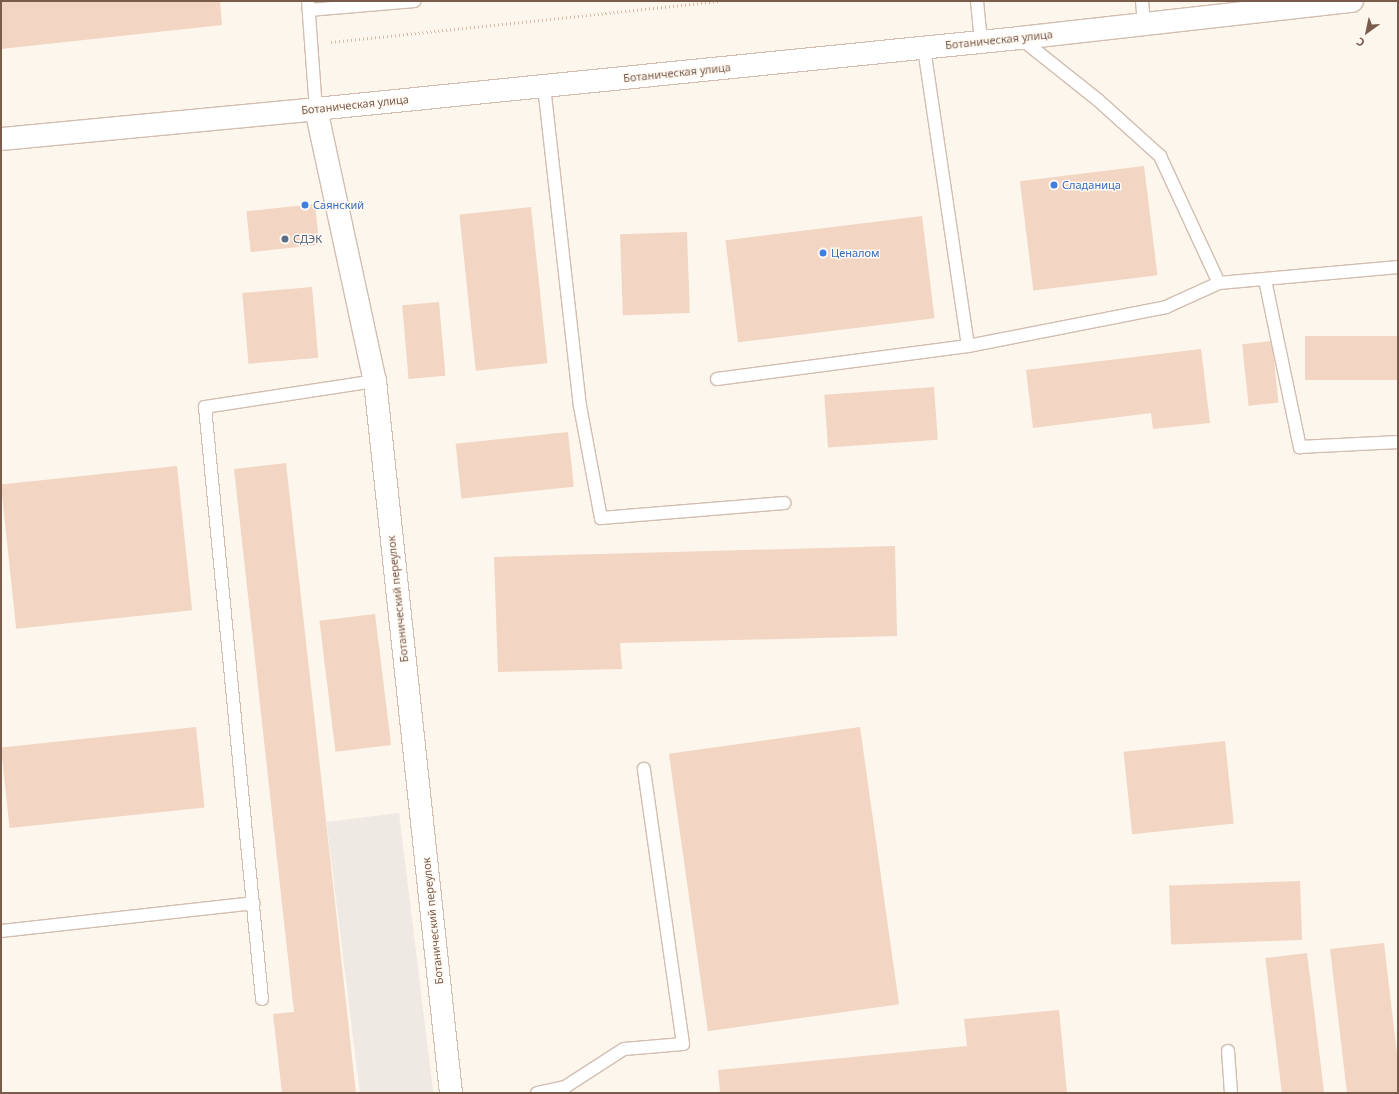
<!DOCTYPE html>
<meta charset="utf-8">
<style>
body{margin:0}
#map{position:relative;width:1399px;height:1094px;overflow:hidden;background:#fdf6ec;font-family:"Noto Sans",sans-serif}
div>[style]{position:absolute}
.industrial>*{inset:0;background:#efe9e4;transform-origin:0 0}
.building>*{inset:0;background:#f3d5c3;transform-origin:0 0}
.path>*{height:2.5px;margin-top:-1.25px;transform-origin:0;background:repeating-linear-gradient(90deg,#d9b8a5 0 1px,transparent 0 4px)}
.roads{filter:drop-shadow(1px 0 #d1beb0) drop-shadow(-1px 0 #d1beb0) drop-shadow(0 1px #d1beb0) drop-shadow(0 -1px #d1beb0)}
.service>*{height:12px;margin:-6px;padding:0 6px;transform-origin:6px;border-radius:6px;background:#fff}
.minor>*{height:22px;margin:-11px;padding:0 11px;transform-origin:11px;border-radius:11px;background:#fff}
.tertiary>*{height:22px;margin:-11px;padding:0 11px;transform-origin:11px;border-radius:11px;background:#fff}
.dots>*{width:11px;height:11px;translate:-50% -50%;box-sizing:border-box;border:2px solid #fffaf3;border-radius:50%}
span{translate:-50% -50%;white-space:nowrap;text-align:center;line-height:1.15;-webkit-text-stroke:3px #fffaf3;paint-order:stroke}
.street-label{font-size:11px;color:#7a5c4d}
.shop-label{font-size:11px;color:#366cbe}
.left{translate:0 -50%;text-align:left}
.service-label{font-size:11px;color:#4e5e75}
.frame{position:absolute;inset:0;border:2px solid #7a5c4d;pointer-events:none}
.north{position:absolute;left:1347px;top:12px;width:40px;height:40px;-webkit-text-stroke:3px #fffaf3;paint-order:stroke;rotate:213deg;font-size:11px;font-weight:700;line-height:16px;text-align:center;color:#7a5c4d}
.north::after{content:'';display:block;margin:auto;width:14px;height:18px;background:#7a5c4d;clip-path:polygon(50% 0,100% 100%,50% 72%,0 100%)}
</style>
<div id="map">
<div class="industrial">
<div style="left:399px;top:813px;width:282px;height:73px;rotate:83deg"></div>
</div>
<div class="building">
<div style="clip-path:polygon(1px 1px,220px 1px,222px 25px,1px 49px)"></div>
<div style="left:1144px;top:166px;width:110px;height:125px;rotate:83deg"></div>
<div style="left:315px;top:204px;width:41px;height:69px;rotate:84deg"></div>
<div style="left:531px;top:207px;width:157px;height:72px;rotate:84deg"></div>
<div style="left:922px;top:216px;width:103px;height:198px;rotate:83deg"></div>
<div style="left:687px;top:232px;width:81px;height:67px;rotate:88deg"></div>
<div style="left:312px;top:287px;width:71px;height:70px;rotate:85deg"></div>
<div style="left:439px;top:302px;width:74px;height:37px;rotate:85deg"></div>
<div style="left:1398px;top:336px;width:44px;height:93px;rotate:90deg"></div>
<div style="left:1272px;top:341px;width:62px;height:30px;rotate:84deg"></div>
<div style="clip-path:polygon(1201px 349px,1210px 423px,1153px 429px,1151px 413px,1033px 428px,1026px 370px)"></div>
<div style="left:934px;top:387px;width:53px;height:110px;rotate:86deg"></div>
<div style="left:568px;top:432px;width:55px;height:113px;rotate:84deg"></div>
<div style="clip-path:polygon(286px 463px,326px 821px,356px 1093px,282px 1093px,273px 1014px,294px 1012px,234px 469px)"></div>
<div style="left:177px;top:466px;width:145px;height:177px;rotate:84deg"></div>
<div style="clip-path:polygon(895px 546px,897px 636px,620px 643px,622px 669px,498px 672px,494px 557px)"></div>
<div style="left:375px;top:614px;width:132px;height:56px;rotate:83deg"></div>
<div style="left:196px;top:727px;width:81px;height:196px;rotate:84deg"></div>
<div style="left:860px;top:727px;width:280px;height:193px;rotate:82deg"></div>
<div style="left:1225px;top:741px;width:83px;height:102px;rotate:84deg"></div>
<div style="left:1300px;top:881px;width:59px;height:131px;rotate:88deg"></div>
<div style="clip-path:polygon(1384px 943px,1398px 1063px,1398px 1093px,1347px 1093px,1330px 949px)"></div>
<div style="left:1307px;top:953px;width:141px;height:42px;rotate:83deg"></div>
<div style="clip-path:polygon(1059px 1010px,1067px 1093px,720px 1093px,718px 1070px,967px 1046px,964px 1019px)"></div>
</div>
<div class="path">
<div style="left:331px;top:42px;width:389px;rotate:-6deg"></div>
</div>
<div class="roads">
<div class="service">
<div style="left:308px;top:1px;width:108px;rotate:85.8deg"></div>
<div style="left:977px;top:1px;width:41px;rotate:84.4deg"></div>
<div style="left:1142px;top:1px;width:25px;rotate:85deg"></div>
<div style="left:309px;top:10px;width:106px;rotate:-4.9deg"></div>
<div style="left:1020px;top:38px;width:100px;rotate:38.5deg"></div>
<div style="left:1098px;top:100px;width:84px;rotate:42.1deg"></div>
<div style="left:1160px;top:156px;width:140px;rotate:65.1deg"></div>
<div style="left:1219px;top:283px;width:180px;rotate:-5.1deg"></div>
<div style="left:544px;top:86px;width:322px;rotate:83.6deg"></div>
<div style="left:580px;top:406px;width:114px;rotate:79.4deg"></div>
<div style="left:601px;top:518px;width:184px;rotate:-4.7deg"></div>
<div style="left:1265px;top:280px;width:171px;rotate:78.2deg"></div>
<div style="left:1300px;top:447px;width:98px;rotate:-2.9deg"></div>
<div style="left:968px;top:346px;width:202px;rotate:-11.1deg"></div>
<div style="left:1166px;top:307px;width:58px;rotate:-24.4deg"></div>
<div style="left:717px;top:379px;width:253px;rotate:-7.5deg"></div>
<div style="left:968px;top:346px;width:301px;rotate:-98.4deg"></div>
<div style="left:1px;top:931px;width:254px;rotate:-6.3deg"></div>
<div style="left:262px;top:999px;width:595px;rotate:-95.5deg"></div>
<div style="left:205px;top:407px;width:172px;rotate:-8.7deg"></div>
<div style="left:1228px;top:1051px;width:42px;rotate:85.9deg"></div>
<div style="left:537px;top:1093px;width:29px;rotate:-12deg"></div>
<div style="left:565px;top:1087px;width:70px;rotate:-32.8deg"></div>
<div style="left:624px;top:1049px;width:59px;rotate:-4.8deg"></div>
<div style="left:683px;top:1044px;width:278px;rotate:-98.1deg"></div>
</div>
<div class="minor">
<div style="left:316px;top:109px;width:278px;rotate:77.8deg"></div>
<div style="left:375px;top:381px;width:716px;rotate:83.91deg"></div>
</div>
<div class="tertiary">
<div style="left:1px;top:139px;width:316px;rotate:-5.4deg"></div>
<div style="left:316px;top:109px;width:708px;rotate:-5.76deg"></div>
<div style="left:1020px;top:38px;width:334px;rotate:-6.4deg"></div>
</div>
</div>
<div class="dots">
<div style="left:1054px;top:185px;background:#3f7fe0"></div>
<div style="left:305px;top:205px;background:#3f7fe0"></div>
<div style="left:285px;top:239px;background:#5c6f8a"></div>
<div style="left:823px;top:253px;background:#3f7fe0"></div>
</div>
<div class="street-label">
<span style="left:999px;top:40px;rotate:-6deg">Ботаническая улица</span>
<span style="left:677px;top:73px;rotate:-6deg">Ботаническая улица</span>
<span style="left:355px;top:105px;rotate:-6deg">Ботаническая улица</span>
<span style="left:398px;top:599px;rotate:-96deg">Ботанический переулок</span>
<span style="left:433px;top:921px;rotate:-96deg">Ботанический переулок</span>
</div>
<div class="shop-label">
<span class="left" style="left:1062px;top:185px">Сладаница</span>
<span class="left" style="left:313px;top:205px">Саянский</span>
<span class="left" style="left:831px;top:253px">Ценалом</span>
</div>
<div class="service-label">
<span class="left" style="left:293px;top:239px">СДЭК</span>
</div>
<div class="frame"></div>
<div class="north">С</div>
</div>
